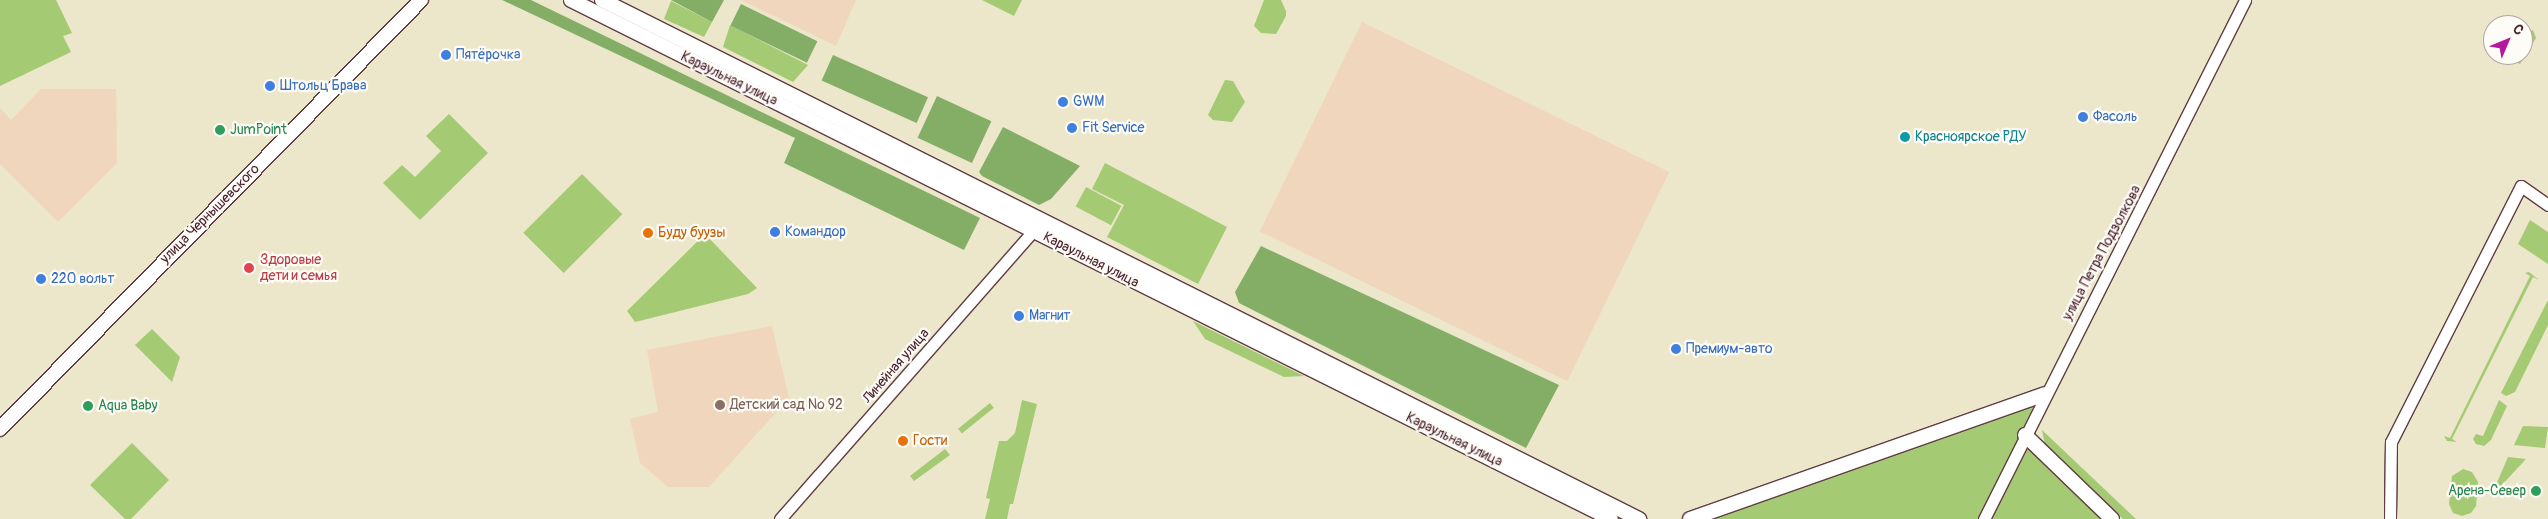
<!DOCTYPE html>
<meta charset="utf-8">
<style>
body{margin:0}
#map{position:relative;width:2548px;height:519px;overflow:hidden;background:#ece7ca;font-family:Pangolin,sans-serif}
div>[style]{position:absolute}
.built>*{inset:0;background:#f0d6bc;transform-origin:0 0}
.green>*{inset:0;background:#a5ca74;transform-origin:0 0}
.forest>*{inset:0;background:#84ae66;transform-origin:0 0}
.roads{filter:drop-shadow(1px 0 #623d43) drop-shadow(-1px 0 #623d43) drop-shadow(0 1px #623d43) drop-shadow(0 -1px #623d43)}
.minor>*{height:11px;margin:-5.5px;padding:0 5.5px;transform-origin:5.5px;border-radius:5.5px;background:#fff}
.major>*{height:14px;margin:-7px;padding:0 7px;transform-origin:7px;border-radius:7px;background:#fff}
.dots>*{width:14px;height:14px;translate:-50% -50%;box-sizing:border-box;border:2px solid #fdfcf7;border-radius:50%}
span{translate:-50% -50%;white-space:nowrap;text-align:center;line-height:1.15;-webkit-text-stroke:4.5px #fdfcf7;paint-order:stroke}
.shop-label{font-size:14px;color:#366cbe}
.left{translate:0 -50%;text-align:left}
.street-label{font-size:14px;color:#4a1f2b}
.leisure-label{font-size:14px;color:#27864d}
.right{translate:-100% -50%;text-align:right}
.culture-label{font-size:14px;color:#0d838f}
.food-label{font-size:14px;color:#c56008}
.health-label{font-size:14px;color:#be3a42}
.education-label{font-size:14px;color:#785e54}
.north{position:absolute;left:2483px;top:15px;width:50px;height:50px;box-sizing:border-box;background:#fdfcf7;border:1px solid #b5a4a5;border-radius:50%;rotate:45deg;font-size:14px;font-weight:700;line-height:20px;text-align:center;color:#4a1f2b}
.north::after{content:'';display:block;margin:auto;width:18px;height:22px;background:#b5179e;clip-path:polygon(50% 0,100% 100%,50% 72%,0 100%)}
</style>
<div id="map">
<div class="built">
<div style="clip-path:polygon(741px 0,856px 0,836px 46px)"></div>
<div style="left:1362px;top:22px;width:342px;height:233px;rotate:26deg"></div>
<div style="clip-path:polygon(41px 89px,116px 89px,117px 163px,58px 222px,0 164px,0 108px,11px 120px)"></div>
<div style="clip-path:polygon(772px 326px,789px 398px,709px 487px,668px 487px,640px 463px,630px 419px,658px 412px,647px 350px)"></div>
</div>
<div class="green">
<div style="clip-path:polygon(0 0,56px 0,72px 33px,63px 36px,71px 52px,0 86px)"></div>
<div style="clip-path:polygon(982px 0,1022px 0,1014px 16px)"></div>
<div style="clip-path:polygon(1264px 0,1281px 0,1286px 11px,1286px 16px,1276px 34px,1261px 33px,1254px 26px)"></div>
<div style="clip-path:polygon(671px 1px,712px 22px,704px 37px,664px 19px)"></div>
<div style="clip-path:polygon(730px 25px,808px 65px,793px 82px,723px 47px)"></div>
<div style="clip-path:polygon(2533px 30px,2536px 38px,2520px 64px,2504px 55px,2523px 55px,2523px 34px)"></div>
<div style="clip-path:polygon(1225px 80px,1233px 81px,1245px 102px,1232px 122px,1213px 120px,1208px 115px)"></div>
<div style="clip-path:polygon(449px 114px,488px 153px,420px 220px,383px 183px,402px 165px,415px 177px,441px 151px,426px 136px)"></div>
<div style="clip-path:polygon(1105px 163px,1227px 227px,1198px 284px,1107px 237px,1124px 205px,1092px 189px)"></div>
<div style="left:582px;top:174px;width:57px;height:83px;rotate:45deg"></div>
<div style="left:1086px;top:187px;width:40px;height:22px;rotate:28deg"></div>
<div style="clip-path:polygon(2530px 220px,2548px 232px,2548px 264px,2518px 244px)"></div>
<div style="clip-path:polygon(705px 234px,757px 288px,748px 294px,635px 322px,627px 311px)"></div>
<div style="clip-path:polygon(2529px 272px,2539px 280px,2533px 277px,2452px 439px,2457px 442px,2447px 441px,2444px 436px,2450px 438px,2530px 276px,2525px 273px)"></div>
<div style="clip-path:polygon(2548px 300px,2548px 325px,2515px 392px,2506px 396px,2501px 393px)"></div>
<div style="clip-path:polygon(1193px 321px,1304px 376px,1284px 377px,1205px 339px)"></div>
<div style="clip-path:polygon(152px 329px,180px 357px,172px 382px,135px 345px)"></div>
<div style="clip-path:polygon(1022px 400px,1037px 404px,1013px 504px,1010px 504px,1007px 519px,985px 519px,990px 499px,986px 498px,999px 441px,1007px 441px,1015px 433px)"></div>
<div style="clip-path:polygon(2499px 400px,2507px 406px,2491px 440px,2484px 446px,2476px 444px,2473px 439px,2476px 434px,2483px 436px)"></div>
<div style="left:990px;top:403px;width:6px;height:41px;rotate:51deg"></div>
<div style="clip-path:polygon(2035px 404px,1979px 519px,1713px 519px)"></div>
<div style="clip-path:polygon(2523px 426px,2548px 427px,2545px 448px,2514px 445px)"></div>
<div style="clip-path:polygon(2042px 430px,2136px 519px,2123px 519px,2060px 460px,2045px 445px)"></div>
<div style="clip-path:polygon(132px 443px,169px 480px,131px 519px,125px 519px,90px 485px)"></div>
<div style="clip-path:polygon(2028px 447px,2102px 519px,1991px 519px)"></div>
<div style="clip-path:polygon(945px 449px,950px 455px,914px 481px,910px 476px)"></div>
<div style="clip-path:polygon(2508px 457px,2526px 459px,2500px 487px,2496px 485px)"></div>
<div style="clip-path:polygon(2463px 469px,2472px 472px,2478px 482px,2476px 506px,2471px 513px,2462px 516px,2453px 513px,2449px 504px,2452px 476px)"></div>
</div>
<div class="forest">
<div style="clip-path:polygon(502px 0,531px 0,980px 218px,964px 250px,784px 163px,795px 138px)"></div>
<div style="clip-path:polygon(671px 0,724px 0,712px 22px)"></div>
<div style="left:741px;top:4px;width:85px;height:24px;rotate:26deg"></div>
<div style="left:833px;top:55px;width:104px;height:28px;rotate:24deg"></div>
<div style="left:937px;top:96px;width:60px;height:46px;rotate:25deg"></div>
<div style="clip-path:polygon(1003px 127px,1080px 166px,1051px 199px,1039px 205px,982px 176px,979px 172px)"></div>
<div style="clip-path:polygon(1261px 246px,1559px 385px,1526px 448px,1239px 303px,1235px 292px)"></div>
</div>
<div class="roads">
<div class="minor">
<div style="left:780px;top:519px;width:391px;rotate:-48.7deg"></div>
<div style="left:1984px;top:519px;width:581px;rotate:-63.3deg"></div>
<div style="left:2390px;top:519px;width:77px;rotate:-89.3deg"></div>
<div style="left:2391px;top:442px;width:287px;rotate:-63.1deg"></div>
<div style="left:2521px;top:186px;width:33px;rotate:35deg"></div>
</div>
<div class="major">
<div style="left:571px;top:0;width:1162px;rotate:26.52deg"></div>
<div style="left:602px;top:0;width:1160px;rotate:26.59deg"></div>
<div style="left:0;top:429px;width:601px;rotate:-45.54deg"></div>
<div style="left:2025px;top:435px;width:121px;rotate:44deg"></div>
<div style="left:1690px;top:519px;width:376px;rotate:-19.4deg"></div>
</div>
</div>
<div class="dots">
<div style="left:446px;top:55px;background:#3f7fe0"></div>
<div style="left:270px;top:86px;background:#3f7fe0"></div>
<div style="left:1063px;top:102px;background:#3f7fe0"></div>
<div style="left:2083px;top:117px;background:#3f7fe0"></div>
<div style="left:1072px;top:128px;background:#3f7fe0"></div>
<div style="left:220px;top:130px;background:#2e9e5b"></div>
<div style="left:1905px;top:137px;background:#0f9aa8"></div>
<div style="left:775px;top:232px;background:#3f7fe0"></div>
<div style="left:648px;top:233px;background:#e8710a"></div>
<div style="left:249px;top:268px;background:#e0444e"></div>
<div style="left:41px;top:279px;background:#3f7fe0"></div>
<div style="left:1019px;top:316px;background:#3f7fe0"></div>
<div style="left:1676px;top:349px;background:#3f7fe0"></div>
<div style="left:720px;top:405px;background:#8d6e63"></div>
<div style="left:88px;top:406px;background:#2e9e5b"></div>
<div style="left:903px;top:441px;background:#e8710a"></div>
<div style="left:2536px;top:491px;background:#2e9e5b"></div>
</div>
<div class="shop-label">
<span class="left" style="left:456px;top:55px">Пятёрочка</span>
<span class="left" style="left:280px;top:86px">Штольц Брава</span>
<span class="left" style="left:1073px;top:102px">GWM</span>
<span class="left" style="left:2093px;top:117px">Фасоль</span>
<span class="left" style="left:1082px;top:128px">Fit Service</span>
<span class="left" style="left:785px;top:232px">Командор</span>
<span class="left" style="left:51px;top:279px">220 вольт</span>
<span class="left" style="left:1029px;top:316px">Магнит</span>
<span class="left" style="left:1686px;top:349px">Премиум-авто</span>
</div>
<div class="street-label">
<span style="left:729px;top:79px;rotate:26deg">Караульная улица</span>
<span style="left:210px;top:214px;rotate:-45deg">улица Чернышевского</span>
<span style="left:2102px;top:253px;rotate:-62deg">улица Петра Подзолкова</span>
<span style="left:1091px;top:260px;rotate:27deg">Караульная улица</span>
<span style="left:896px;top:366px;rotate:-49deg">Линейная улица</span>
<span style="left:1454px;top:440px;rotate:26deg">Караульная улица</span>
</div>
<div class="leisure-label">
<span class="left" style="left:230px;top:130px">JumPoint</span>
<span class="left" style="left:98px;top:406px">Aqua Baby</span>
<span class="right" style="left:2526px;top:491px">Арена-Север</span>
</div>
<div class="culture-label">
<span class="left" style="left:1915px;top:137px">Красноярское РДУ</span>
</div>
<div class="food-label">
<span class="left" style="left:658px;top:233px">Буду буузы</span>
<span class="left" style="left:913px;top:441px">Гости</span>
</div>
<div class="health-label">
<span class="left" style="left:260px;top:268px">Здоровые<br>дети и семья</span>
</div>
<div class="education-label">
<span class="left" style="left:730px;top:405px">Детский сад № 92</span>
</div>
<div class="north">С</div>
</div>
